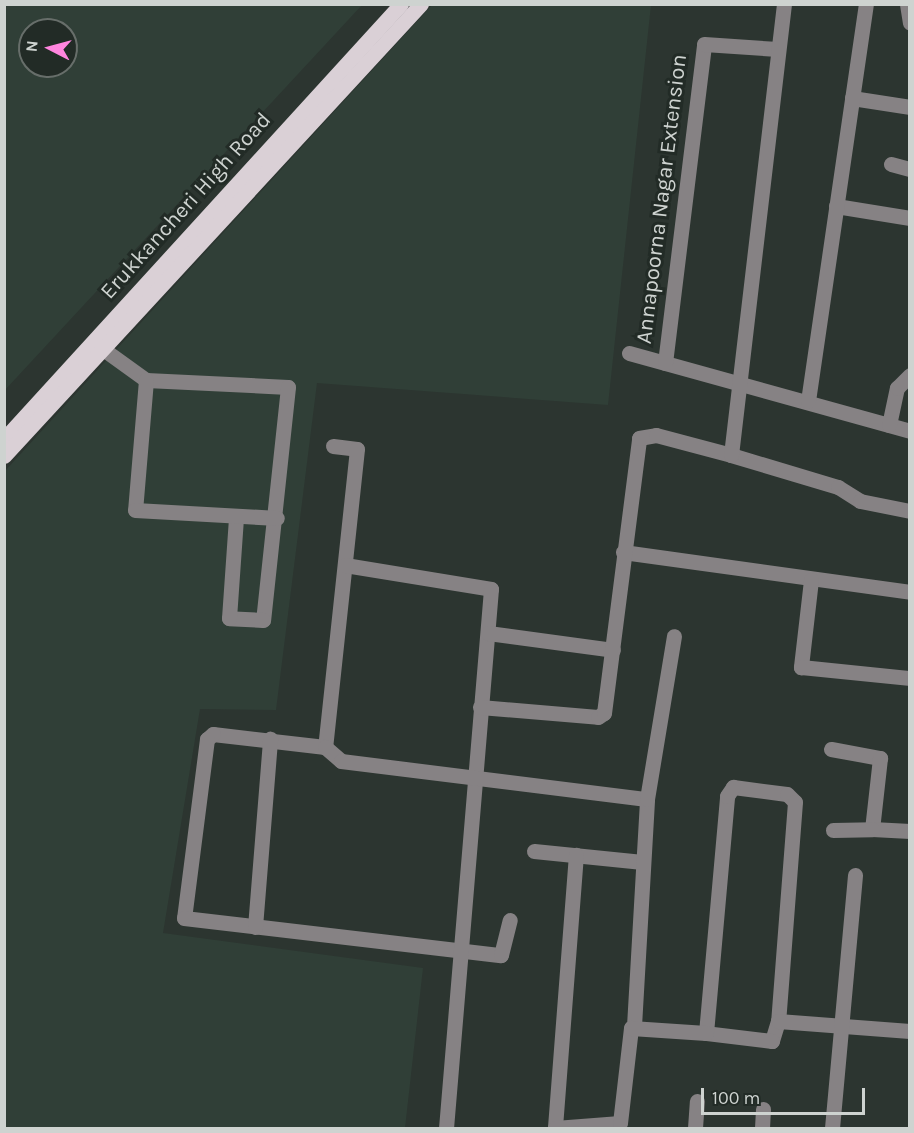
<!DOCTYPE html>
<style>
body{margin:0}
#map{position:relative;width:914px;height:1133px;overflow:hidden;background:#2c3530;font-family:Karla,sans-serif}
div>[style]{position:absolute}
.built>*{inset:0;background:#303f37}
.minor>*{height:15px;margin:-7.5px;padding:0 7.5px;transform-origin:7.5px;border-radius:7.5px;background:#868284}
.major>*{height:15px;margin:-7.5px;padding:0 7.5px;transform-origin:7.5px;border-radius:7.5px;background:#dad0d6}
span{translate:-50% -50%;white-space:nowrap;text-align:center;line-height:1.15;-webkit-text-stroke:6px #222b26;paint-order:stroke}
.street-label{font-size:22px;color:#ced3d0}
.frame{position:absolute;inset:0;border:6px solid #ced3d0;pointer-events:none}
.north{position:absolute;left:18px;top:18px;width:60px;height:60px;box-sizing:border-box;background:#222b26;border:2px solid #676e6a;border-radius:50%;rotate:276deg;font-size:16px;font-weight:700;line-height:24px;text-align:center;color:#ced3d0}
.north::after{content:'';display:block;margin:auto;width:21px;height:27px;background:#ff85de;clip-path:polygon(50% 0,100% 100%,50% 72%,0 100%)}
.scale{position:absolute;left:701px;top:1088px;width:164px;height:27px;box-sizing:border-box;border:3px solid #ced3d0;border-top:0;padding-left:8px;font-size:18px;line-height:21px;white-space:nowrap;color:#ced3d0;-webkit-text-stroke:4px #222b26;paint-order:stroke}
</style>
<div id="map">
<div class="built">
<div style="clip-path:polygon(evenodd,5px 4px,362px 5px,5px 390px,4px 5px,5px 4px,30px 30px,66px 30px,66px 66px,30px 66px,30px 30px)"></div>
<div style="clip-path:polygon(432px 5px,651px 5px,608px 405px,317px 383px,276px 710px,200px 709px,163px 933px,423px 968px,405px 1128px,5px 1128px,4px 472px)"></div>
</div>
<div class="minor">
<div style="left:907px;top:4px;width:19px;rotate:81deg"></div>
<div style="left:852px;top:98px;width:59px;rotate:8.8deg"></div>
<div style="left:891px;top:164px;width:20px;rotate:15deg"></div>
<div style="left:836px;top:206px;width:75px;rotate:9.2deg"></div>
<div style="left:103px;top:349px;width:53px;rotate:35.8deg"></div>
<div style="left:146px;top:380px;width:142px;rotate:2.8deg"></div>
<div style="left:288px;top:387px;width:234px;rotate:96.1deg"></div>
<div style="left:263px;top:620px;width:34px;rotate:-177deg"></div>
<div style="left:229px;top:618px;width:101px;rotate:-86deg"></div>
<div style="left:629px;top:353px;width:292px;rotate:15.5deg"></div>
<div style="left:665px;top:363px;width:321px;rotate:-83deg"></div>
<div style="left:704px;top:44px;width:74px;rotate:3.9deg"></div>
<div style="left:146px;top:380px;width:130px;rotate:94.8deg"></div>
<div style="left:135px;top:510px;width:142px;rotate:3.2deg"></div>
<div style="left:808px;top:401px;width:401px;rotate:-81.7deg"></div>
<div style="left:889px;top:425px;width:38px;rotate:-78deg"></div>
<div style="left:897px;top:388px;width:18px;rotate:-45deg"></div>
<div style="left:333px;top:446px;width:24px;rotate:7deg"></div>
<div style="left:357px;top:449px;width:300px;rotate:96.1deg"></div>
<div style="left:325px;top:747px;width:113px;rotate:-173.4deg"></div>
<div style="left:213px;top:734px;width:8px;rotate:140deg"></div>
<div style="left:207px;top:739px;width:180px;rotate:97.3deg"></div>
<div style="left:184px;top:918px;width:319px;rotate:6.7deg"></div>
<div style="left:501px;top:955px;width:36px;rotate:-76deg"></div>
<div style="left:731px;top:455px;width:112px;rotate:16.7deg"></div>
<div style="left:838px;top:487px;width:26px;rotate:32deg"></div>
<div style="left:860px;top:501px;width:51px;rotate:11.3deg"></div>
<div style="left:623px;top:552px;width:290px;rotate:7.9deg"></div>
<div style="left:345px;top:565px;width:148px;rotate:9.3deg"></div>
<div style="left:491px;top:589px;width:541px;rotate:94.77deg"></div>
<div style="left:811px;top:580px;width:88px;rotate:96.6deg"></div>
<div style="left:801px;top:667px;width:110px;rotate:5.8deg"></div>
<div style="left:488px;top:633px;width:126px;rotate:7.7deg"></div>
<div style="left:480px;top:707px;width:118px;rotate:4.8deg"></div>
<div style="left:598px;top:717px;width:7px;rotate:-34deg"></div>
<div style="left:604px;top:713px;width:277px;rotate:-82.7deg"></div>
<div style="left:639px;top:438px;width:17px;rotate:-10deg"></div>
<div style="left:656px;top:435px;width:78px;rotate:14.9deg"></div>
<div style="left:731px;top:455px;width:454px;rotate:-83.3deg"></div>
<div style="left:325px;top:747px;width:21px;rotate:41deg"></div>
<div style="left:341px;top:761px;width:308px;rotate:7.1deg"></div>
<div style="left:831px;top:749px;width:50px;rotate:10.4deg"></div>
<div style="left:880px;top:758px;width:71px;rotate:96.4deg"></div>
<div style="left:872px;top:829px;width:38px;rotate:3deg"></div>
<div style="left:733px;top:787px;width:54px;rotate:7.4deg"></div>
<div style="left:787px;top:794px;width:11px;rotate:45deg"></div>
<div style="left:795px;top:802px;width:220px;rotate:94.4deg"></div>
<div style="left:778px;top:1021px;width:21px;rotate:107deg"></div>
<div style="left:772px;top:1041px;width:66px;rotate:-173.1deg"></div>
<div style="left:706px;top:1033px;width:238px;rotate:-84.9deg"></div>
<div style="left:727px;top:796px;width:11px;rotate:-56deg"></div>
<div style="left:833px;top:830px;width:39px;rotate:-1deg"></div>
<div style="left:534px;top:851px;width:109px;rotate:5.8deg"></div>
<div style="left:255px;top:927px;width:189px;rotate:-85.4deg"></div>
<div style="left:778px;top:1021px;width:132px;rotate:4.3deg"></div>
<div style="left:634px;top:1026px;width:227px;rotate:-86.7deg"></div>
<div style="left:647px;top:799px;width:165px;rotate:-80.6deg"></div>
<div style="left:555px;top:1127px;width:273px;rotate:-85.6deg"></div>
<div style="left:555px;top:1128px;width:65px;rotate:-4.4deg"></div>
<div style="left:620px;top:1123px;width:96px;rotate:-83.4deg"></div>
<div style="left:631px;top:1028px;width:75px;rotate:3.8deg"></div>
<div style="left:695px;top:1128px;width:27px;rotate:-86deg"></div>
<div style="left:762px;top:1128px;width:19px;rotate:-87deg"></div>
<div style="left:832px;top:1128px;width:254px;rotate:-84.8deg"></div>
</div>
<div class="major">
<div style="left:4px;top:439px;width:589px;rotate:-47.62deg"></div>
<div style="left:4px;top:456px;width:615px;rotate:-47.31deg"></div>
</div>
<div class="street-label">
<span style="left:662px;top:199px;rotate:-83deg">Annapoorna Nagar Extension</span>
<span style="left:186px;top:206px;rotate:-48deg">Erukkancheri High Road</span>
</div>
<div class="frame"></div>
<div class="north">N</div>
<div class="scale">100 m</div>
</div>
